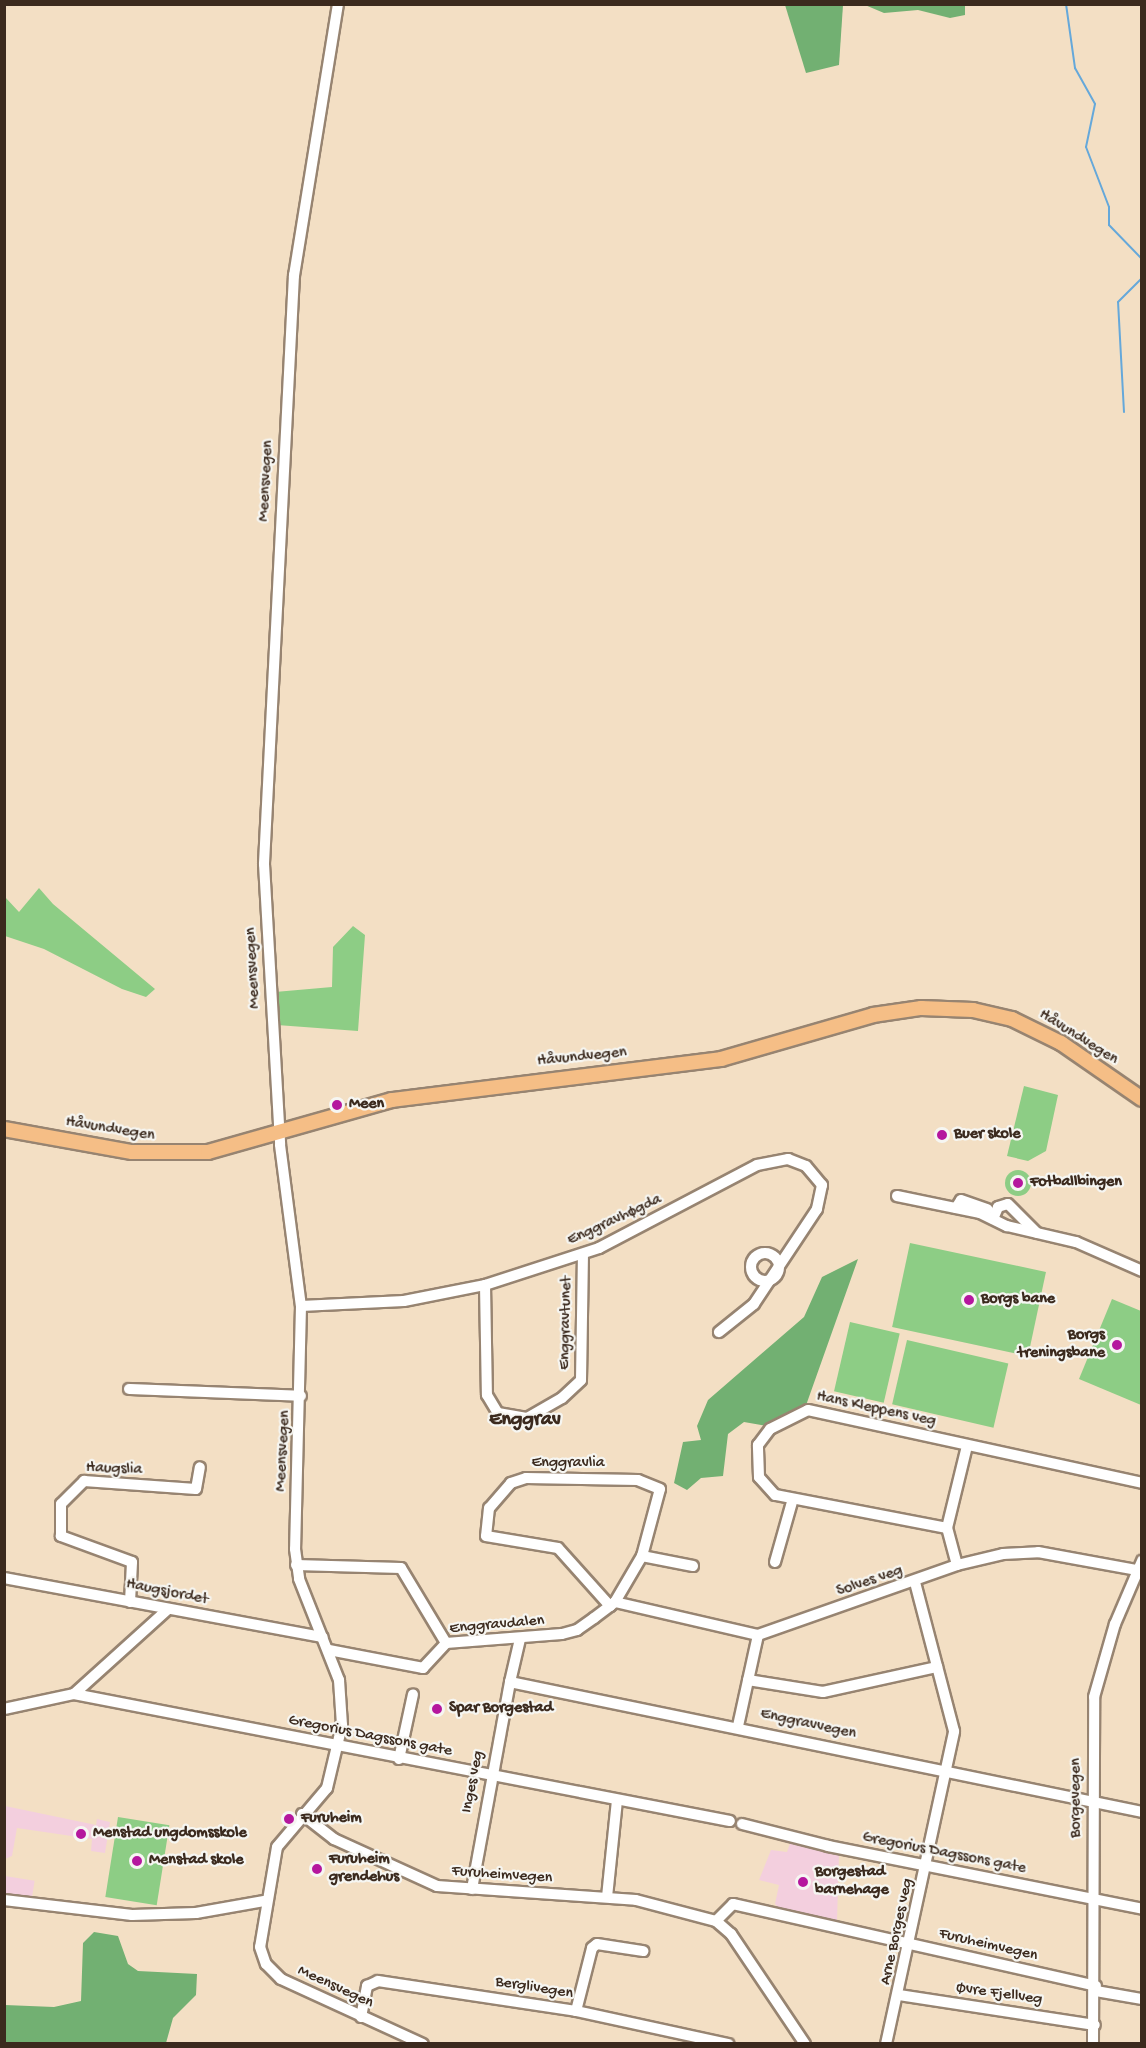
<!DOCTYPE html>
<meta charset="utf-8">
<style>
body{margin:0}
#map{position:relative;width:1146px;height:2048px;overflow:hidden;background:#f3dfc4;font-family:"Gochi Hand",sans-serif}
div>[style]{position:absolute}
.built>*{inset:0;background:#f3cfde;transform-origin:0 0}
.green>*{inset:0;background:#8dcd85;transform-origin:0 0}
.round{border-radius:50%}
.forest>*{inset:0;background:#72b072}
.stream>*{height:2px;margin:-1px;padding:0 1px;transform-origin:1px;border-radius:1px;background:#65a8da}
.roads{filter:drop-shadow(2px 0 #978471) drop-shadow(-2px 0 #978471) drop-shadow(0 2px #978471) drop-shadow(0 -2px #978471)}
.minor>*{height:10px;margin:-5px;padding:0 5px;transform-origin:5px;border-radius:5px;background:#fff}
.minor>.ring{margin:-5px;padding:0;box-sizing:content-box;background:none;border:10px solid #fff;border-radius:50%}
.major>*{height:14px;margin:-7px;padding:0 7px;transform-origin:7px;border-radius:7px;background:#f5be86}
.dots>*{width:16px;height:16px;translate:-50% -50%;box-sizing:border-box;border:3px solid #f6f6f2;border-radius:50%}
span{translate:-50% -50%;white-space:nowrap;text-align:center;line-height:1.15;-webkit-text-stroke:4.5px #f6f6f2;paint-order:stroke}
.street-label{font-size:16px;color:#3b2a1e}
.poi-label{font-size:16px;color:#3b2a1e;font-weight:700}
.left{translate:0 -50%;text-align:left}
.right{translate:-100% -50%;text-align:right}
.quarter-label{font-size:20px;color:#3b2a1e;font-weight:700}
.frame{position:absolute;inset:0;border:6px solid #3b2a1e;pointer-events:none}
</style>
<div id="map">
<div class="built">
<div style="clip-path:polygon(5px 1806px,96px 1825px,97px 1819px,110px 1822px,105px 1853px,91px 1851px,92px 1839px,17px 1828px,12px 1856px,5px 1859px)"></div>
<div style="clip-path:polygon(791px 1841px,839px 1854px,837px 1921px,779px 1908px,775px 1904px,779px 1885px,759px 1880px,771px 1850px,787px 1852px)"></div>
<div style="left:5px;top:1876px;width:30px;height:17px;rotate:9deg"></div>
</div>
<div class="green">
<div style="clip-path:polygon(39px 888px,53px 904px,155px 989px,146px 997px,122px 989px,44px 949px,5px 936px,5px 897px,19px 912px)"></div>
<div style="clip-path:polygon(353px 926px,365px 935px,358px 1031px,277px 1025px,275px 992px,332px 987px,333px 947px)"></div>
<div style="clip-path:polygon(1024px 1086px,1058px 1095px,1046px 1151px,1028px 1161px,1007px 1156px)"></div>
<div class="round" style="left:1005px;top:1170px;width:26px;height:26px"></div>
<div style="left:910px;top:1243px;width:139px;height:86px;rotate:12deg"></div>
<div style="clip-path:polygon(1112px 1299px,1141px 1311px,1141px 1405px,1079px 1379px)"></div>
<div style="left:850px;top:1322px;width:51px;height:71px;rotate:13deg"></div>
<div style="left:907px;top:1340px;width:104px;height:66px;rotate:13deg"></div>
<div style="left:118px;top:1817px;width:52px;height:81px;rotate:9deg"></div>
</div>
<div class="forest">
<div style="clip-path:polygon(965px 4px,965px 15px,950px 18px,918px 10px,884px 13px,865px 5px)"></div>
<div style="clip-path:polygon(785px 5px,843px 5px,839px 65px,806px 73px)"></div>
<div style="clip-path:polygon(858px 1259px,804px 1411px,784px 1414px,767px 1426px,744px 1422px,728px 1434px,723px 1476px,701px 1478px,687px 1490px,674px 1483px,683px 1442px,701px 1440px,697px 1426px,708px 1400px,804px 1317px,822px 1277px)"></div>
<div style="clip-path:polygon(94px 1932px,118px 1936px,128px 1964px,138px 1971px,197px 1974px,196px 1995px,173px 2018px,166px 2043px,5px 2043px,5px 2005px,54px 2007px,81px 2001px,83px 1943px)"></div>
</div>
<div class="stream">
<div style="left:1066px;top:4px;width:65px;rotate:82deg"></div>
<div style="left:1075px;top:68px;width:41px;rotate:60.9deg"></div>
<div style="left:1095px;top:104px;width:44px;rotate:101.8deg"></div>
<div style="left:1086px;top:147px;width:64px;rotate:69deg"></div>
<div style="left:1109px;top:207px;width:18px;rotate:90deg"></div>
<div style="left:1109px;top:225px;width:47px;rotate:45.9deg"></div>
<div style="left:1124px;top:412px;width:110px;rotate:-93.1deg"></div>
<div style="left:1118px;top:302px;width:34px;rotate:-45deg"></div>
</div>
<div class="roads">
<div class="minor">
<div style="left:338px;top:4px;width:275px;rotate:99.2deg"></div>
<div style="left:294px;top:275px;width:590px;rotate:92.92deg"></div>
<div style="left:264px;top:864px;width:281px;rotate:86.7deg"></div>
<div style="left:280px;top:1145px;width:162px;rotate:82.6deg"></div>
<div style="left:301px;top:1306px;width:243px;rotate:91.4deg"></div>
<div style="left:295px;top:1549px;width:30px;rotate:82deg"></div>
<div style="left:299px;top:1579px;width:109px;rotate:68.4deg"></div>
<div style="left:339px;top:1680px;width:45px;rotate:86.2deg"></div>
<div style="left:342px;top:1725px;width:65px;rotate:103.4deg"></div>
<div style="left:327px;top:1788px;width:77px;rotate:130.3deg"></div>
<div style="left:277px;top:1847px;width:101px;rotate:99.6deg"></div>
<div style="left:260px;top:1947px;width:18px;rotate:71deg"></div>
<div style="left:266px;top:1964px;width:21px;rotate:45deg"></div>
<div style="left:281px;top:1979px;width:156px;rotate:24.6deg"></div>
<div style="left:897px;top:1196px;width:85px;rotate:11.6deg"></div>
<div style="left:980px;top:1213px;width:30px;rotate:26deg"></div>
<div style="left:1007px;top:1226px;width:71px;rotate:13.1deg"></div>
<div style="left:1076px;top:1242px;width:72px;rotate:23.7deg"></div>
<div style="left:956px;top:1208px;width:9px;rotate:-58deg"></div>
<div style="left:961px;top:1200px;width:28px;rotate:19deg"></div>
<div style="left:993px;top:1219px;width:13px;rotate:-67deg"></div>
<div style="left:998px;top:1207px;width:10px;rotate:-17deg"></div>
<div style="left:1008px;top:1204px;width:41px;rotate:45deg"></div>
<div class="ring" style="left:751px;top:1253px;width:18px;height:18px"></div>
<div style="left:485px;top:1285px;width:110px;rotate:89deg"></div>
<div style="left:487px;top:1395px;width:21px;rotate:59deg"></div>
<div style="left:498px;top:1413px;width:29px;rotate:10deg"></div>
<div style="left:527px;top:1418px;width:40px;rotate:-29.7deg"></div>
<div style="left:562px;top:1398px;width:26px;rotate:-43deg"></div>
<div style="left:581px;top:1380px;width:126px;rotate:-89.1deg"></div>
<div style="left:301px;top:1306px;width:103px;rotate:-2.8deg"></div>
<div style="left:404px;top:1301px;width:83px;rotate:-11.2deg"></div>
<div style="left:485px;top:1285px;width:120px;rotate:-18deg"></div>
<div style="left:599px;top:1248px;width:178px;rotate:-27.7deg"></div>
<div style="left:757px;top:1165px;width:32px;rotate:-11deg"></div>
<div style="left:788px;top:1159px;width:19px;rotate:21deg"></div>
<div style="left:806px;top:1166px;width:25px;rotate:50deg"></div>
<div style="left:822px;top:1185px;width:25px;rotate:102deg"></div>
<div style="left:817px;top:1209px;width:114px;rotate:123.6deg"></div>
<div style="left:754px;top:1304px;width:45px;rotate:141.3deg"></div>
<div style="left:129px;top:1389px;width:172px;rotate:2.3deg"></div>
<div style="left:947px;top:1528px;width:175px;rotate:-169.1deg"></div>
<div style="left:775px;top:1495px;width:24px;rotate:-132deg"></div>
<div style="left:759px;top:1477px;width:32px;rotate:-92deg"></div>
<div style="left:758px;top:1445px;width:20px;rotate:-53deg"></div>
<div style="left:770px;top:1429px;width:42px;rotate:-26.6deg"></div>
<div style="left:808px;top:1410px;width:342px;rotate:12.3deg"></div>
<div style="left:642px;top:1556px;width:52px;rotate:11.1deg"></div>
<div style="left:775px;top:1562px;width:62px;rotate:-74.2deg"></div>
<div style="left:296px;top:1565px;width:105px;rotate:1.6deg"></div>
<div style="left:401px;top:1568px;width:87px;rotate:59deg"></div>
<div style="left:957px;top:1565px;width:38px;rotate:-105deg"></div>
<div style="left:947px;top:1528px;width:84px;rotate:-76.3deg"></div>
<div style="left:4px;top:1578px;width:324px;rotate:10.5deg"></div>
<div style="left:130px;top:1602px;width:40px;rotate:-87.1deg"></div>
<div style="left:132px;top:1562px;width:76px;rotate:-159.9deg"></div>
<div style="left:61px;top:1536px;width:32px;rotate:-90deg"></div>
<div style="left:61px;top:1504px;width:33px;rotate:-45deg"></div>
<div style="left:84px;top:1481px;width:112px;rotate:4.1deg"></div>
<div style="left:196px;top:1489px;width:22px;rotate:-80deg"></div>
<div style="left:615px;top:1602px;width:147px;rotate:13deg"></div>
<div style="left:758px;top:1635px;width:211px;rotate:-19.4deg"></div>
<div style="left:957px;top:1565px;width:47px;rotate:-13.4deg"></div>
<div style="left:1003px;top:1554px;width:35px;rotate:-3deg"></div>
<div style="left:1038px;top:1552px;width:101px;rotate:10.3deg"></div>
<div style="left:520px;top:1639px;width:44px;rotate:103.1deg"></div>
<div style="left:510px;top:1682px;width:645px;rotate:11.62deg"></div>
<div style="left:329px;top:1650px;width:96px;rotate:10.8deg"></div>
<div style="left:423px;top:1668px;width:34px;rotate:-47deg"></div>
<div style="left:446px;top:1643px;width:116px;rotate:-4.4deg"></div>
<div style="left:562px;top:1634px;width:16px;rotate:-15deg"></div>
<div style="left:577px;top:1630px;width:21px;rotate:-35deg"></div>
<div style="left:594px;top:1618px;width:20px;rotate:-37deg"></div>
<div style="left:610px;top:1606px;width:6px;rotate:-39deg"></div>
<div style="left:615px;top:1602px;width:53px;rotate:-59.6deg"></div>
<div style="left:642px;top:1556px;width:69px;rotate:-75deg"></div>
<div style="left:660px;top:1489px;width:24px;rotate:-158deg"></div>
<div style="left:638px;top:1480px;width:112px;rotate:-179deg"></div>
<div style="left:526px;top:1478px;width:16px;rotate:162deg"></div>
<div style="left:511px;top:1483px;width:33px;rotate:131deg"></div>
<div style="left:489px;top:1508px;width:28px;rotate:96deg"></div>
<div style="left:486px;top:1536px;width:73px;rotate:9.5deg"></div>
<div style="left:558px;top:1548px;width:78px;rotate:48.1deg"></div>
<div style="left:748px;top:1680px;width:76px;rotate:9.1deg"></div>
<div style="left:823px;top:1692px;width:117px;rotate:-12.4deg"></div>
<div style="left:74px;top:1694px;width:125px;rotate:-42.1deg"></div>
<div style="left:4px;top:1709px;width:72px;rotate:-12.1deg"></div>
<div style="left:74px;top:1694px;width:668px;rotate:10.96deg"></div>
<div style="left:738px;top:1726px;width:93px;rotate:-77.6deg"></div>
<div style="left:399px;top:1759px;width:66px;rotate:-77.8deg"></div>
<div style="left:302px;top:1814px;width:41px;rotate:38deg"></div>
<div style="left:334px;top:1839px;width:113px;rotate:24.5deg"></div>
<div style="left:437px;top:1886px;width:199px;rotate:4deg"></div>
<div style="left:636px;top:1900px;width:83px;rotate:14.7deg"></div>
<div style="left:742px;top:1824px;width:89px;rotate:14.3deg"></div>
<div style="left:828px;top:1846px;width:320px;rotate:11.3deg"></div>
<div style="left:472px;top:1889px;width:210px;rotate:-79.6deg"></div>
<div style="left:607px;top:1897px;width:97px;rotate:-84.1deg"></div>
<div style="left:4px;top:1900px;width:129px;rotate:6.7deg"></div>
<div style="left:132px;top:1915px;width:64px;rotate:-1.8deg"></div>
<div style="left:196px;top:1913px;width:69px;rotate:-10deg"></div>
<div style="left:1096px;top:1991px;width:47px;rotate:9.9deg"></div>
<div style="left:899px;top:1995px;width:198px;rotate:8.7deg"></div>
<div style="left:576px;top:2011px;width:65px;rotate:-75.7deg"></div>
<div style="left:592px;top:1948px;width:6px;rotate:-39deg"></div>
<div style="left:597px;top:1944px;width:47px;rotate:8.7deg"></div>
<div style="left:361px;top:2017px;width:32px;rotate:-79deg"></div>
<div style="left:367px;top:1986px;width:12px;rotate:-24deg"></div>
<div style="left:378px;top:1981px;width:200px;rotate:8.6deg"></div>
<div style="left:576px;top:2011px;width:156px;rotate:12.2deg"></div>
<div style="left:805px;top:2044px;width:133px;rotate:-123.9deg"></div>
<div style="left:731px;top:1934px;width:20px;rotate:-139deg"></div>
<div style="left:716px;top:1921px;width:24px;rotate:-45deg"></div>
<div style="left:733px;top:1904px;width:372px;rotate:12.7deg"></div>
<div style="left:886px;top:2044px;width:320px;rotate:-77.7deg"></div>
<div style="left:954px;top:1731px;width:154px;rotate:-104.7deg"></div>
<div style="left:1093px;top:2044px;width:347px;rotate:-89.8deg"></div>
<div style="left:1094px;top:1697px;width:76px;rotate:-74deg"></div>
<div style="left:1115px;top:1624px;width:69px;rotate:-66.8deg"></div>
</div>
<div class="major">
<div style="left:4px;top:1129px;width:130px;rotate:10.2deg"></div>
<div style="left:132px;top:1152px;width:76px"></div>
<div style="left:208px;top:1152px;width:191px;rotate:-15.8deg"></div>
<div style="left:392px;top:1100px;width:332px;rotate:-7.1deg"></div>
<div style="left:721px;top:1059px;width:158px;rotate:-16.1deg"></div>
<div style="left:873px;top:1015px;width:49px;rotate:-8.3deg"></div>
<div style="left:921px;top:1008px;width:52px;rotate:2.2deg"></div>
<div style="left:973px;top:1010px;width:40px;rotate:13deg"></div>
<div style="left:1012px;top:1019px;width:55px;rotate:26.1deg"></div>
<div style="left:1061px;top:1043px;width:98px;rotate:34.7deg"></div>
</div>
</div>
<div class="dots">
<div style="left:337px;top:1105px;background:#b5179e"></div>
<div style="left:942px;top:1135px;background:#b5179e"></div>
<div style="left:1018px;top:1183px;background:#b5179e"></div>
<div style="left:969px;top:1300px;background:#b5179e"></div>
<div style="left:1117px;top:1345px;background:#b5179e"></div>
<div style="left:437px;top:1709px;background:#b5179e"></div>
<div style="left:289px;top:1819px;background:#b5179e"></div>
<div style="left:81px;top:1834px;background:#b5179e"></div>
<div style="left:137px;top:1861px;background:#b5179e"></div>
<div style="left:317px;top:1869px;background:#b5179e"></div>
<div style="left:803px;top:1882px;background:#b5179e"></div>
</div>
<div class="street-label">
<span style="left:267px;top:481px;rotate:-87deg">Meensvegen</span>
<span style="left:254px;top:968px;rotate:-93deg">Meensvegen</span>
<span style="left:1078px;top:1038px;rotate:32deg">Håvundvegen</span>
<span style="left:582px;top:1058px;rotate:-6deg">Håvundvegen</span>
<span style="left:110px;top:1130px;rotate:9deg">Håvundvegen</span>
<span style="left:615px;top:1221px;rotate:-25deg">Enggravhøgda</span>
<span style="left:567px;top:1323px;rotate:-89deg">Enggravtunet</span>
<span style="left:876px;top:1410px;rotate:12deg">Hans Kleppens veg</span>
<span style="left:284px;top:1451px;rotate:-87deg">Meensvegen</span>
<span style="left:568px;top:1464px">Enggravlia</span>
<span style="left:114px;top:1470px;rotate:2deg">Haugslia</span>
<span style="left:870px;top:1582px;rotate:-19deg">Solves veg</span>
<span style="left:167px;top:1593px;rotate:11deg">Haugsjordet</span>
<span style="left:497px;top:1626px;rotate:-5deg">Enggravdalen</span>
<span style="left:808px;top:1725px;rotate:12deg">Enggravvegen</span>
<span style="left:370px;top:1737px;rotate:11deg">Gregorius Dagssons gate</span>
<span style="left:474px;top:1782px;rotate:-79deg">Inges veg</span>
<span style="left:1077px;top:1798px;rotate:-90deg">Borgevegen</span>
<span style="left:944px;top:1854px;rotate:11deg">Gregorius Dagssons gate</span>
<span style="left:502px;top:1876px;rotate:4deg">Furuheimvegen</span>
<span style="left:898px;top:1932px;rotate:-78deg">Arne Borges veg</span>
<span style="left:988px;top:1946px;rotate:13deg">Furuheimvegen</span>
<span style="left:335px;top:1988px;rotate:25deg">Meensvegen</span>
<span style="left:534px;top:1989px;rotate:9deg">Berglivegen</span>
<span style="left:999px;top:1995px;rotate:8deg">Øvre Fjellveg</span>
</div>
<div class="poi-label">
<span class="left" style="left:349px;top:1105px">Meen</span>
<span class="left" style="left:954px;top:1135px">Buer skole</span>
<span class="left" style="left:1030px;top:1183px">Fotballbingen</span>
<span class="left" style="left:981px;top:1300px">Borgs bane</span>
<span class="right" style="left:1105px;top:1345px">Borgs<br>treningsbane</span>
<span class="left" style="left:449px;top:1709px">Spar Borgestad</span>
<span class="left" style="left:301px;top:1819px">Furuheim</span>
<span class="left" style="left:93px;top:1834px">Menstad ungdomsskole</span>
<span class="left" style="left:329px;top:1869px">Furuheim<br>grendehus</span>
<span class="left" style="left:149px;top:1861px">Menstad skole</span>
<span class="left" style="left:815px;top:1882px">Borgestad<br>barnehage</span>
</div>
<div class="quarter-label">
<span style="left:525px;top:1420px">Enggrav</span>
</div>
<div class="frame"></div>
</div>
